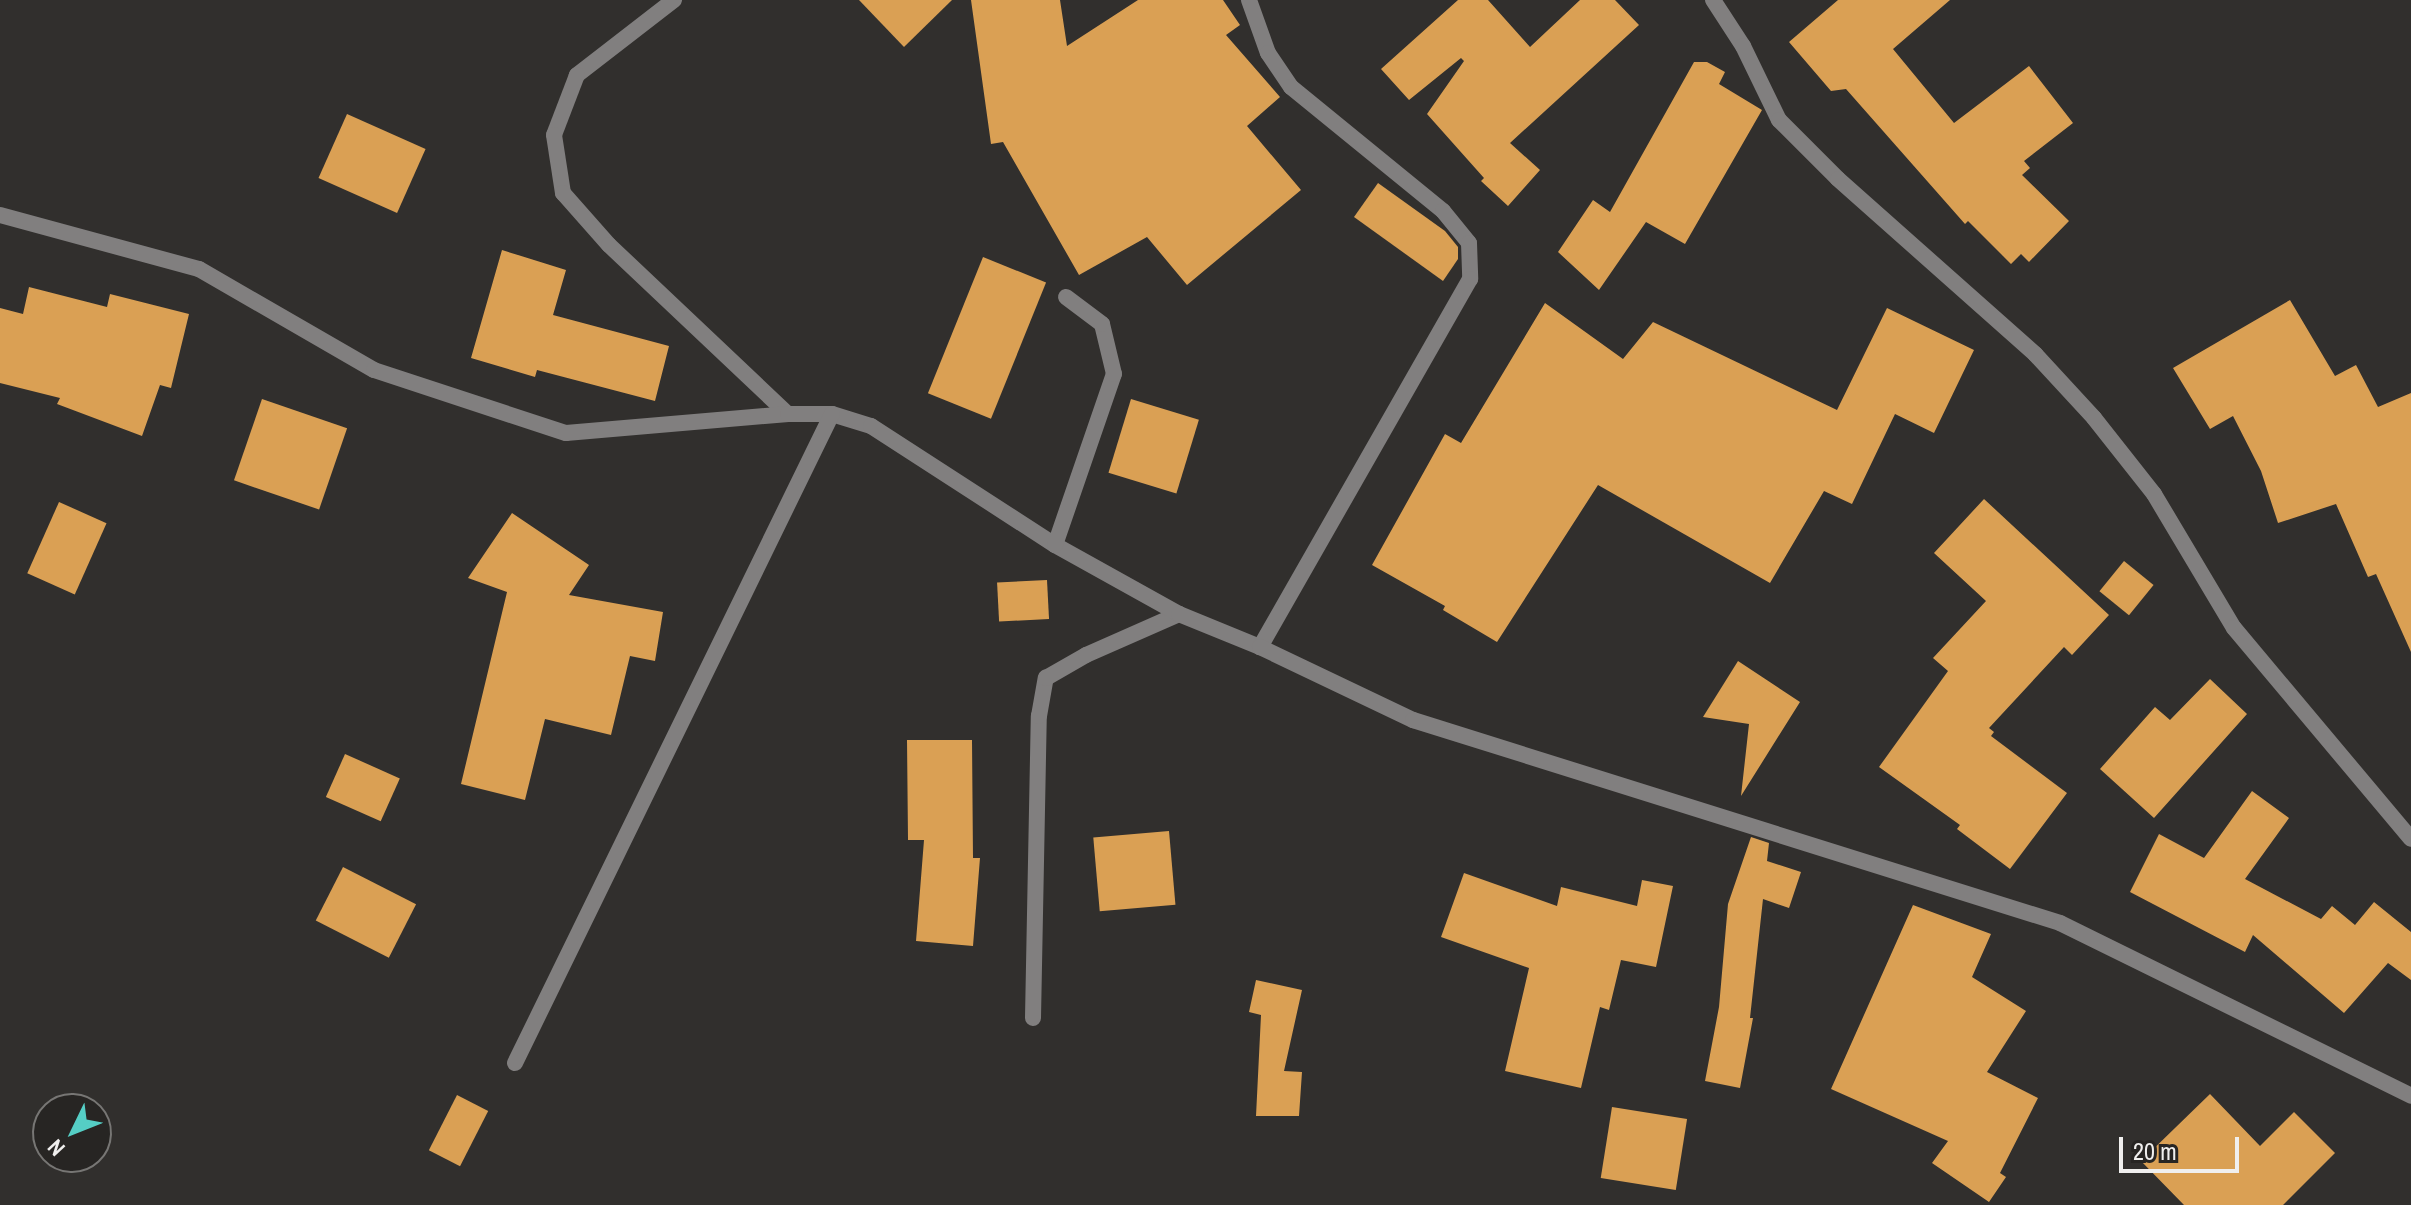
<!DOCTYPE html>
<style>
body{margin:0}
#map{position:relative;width:2411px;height:1205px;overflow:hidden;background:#312f2d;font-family:"Archivo Narrow",sans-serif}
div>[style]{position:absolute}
.building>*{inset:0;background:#daa054;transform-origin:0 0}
.lane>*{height:16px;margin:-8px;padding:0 8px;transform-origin:8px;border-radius:8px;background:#817f7f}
.street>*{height:16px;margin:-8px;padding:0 8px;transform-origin:8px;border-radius:8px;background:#817f7f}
span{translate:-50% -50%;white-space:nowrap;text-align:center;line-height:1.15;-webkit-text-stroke:8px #272523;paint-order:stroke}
.north{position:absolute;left:32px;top:1093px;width:80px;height:80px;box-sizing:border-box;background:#272523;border:2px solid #777674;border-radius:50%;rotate:227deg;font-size:22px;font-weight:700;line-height:32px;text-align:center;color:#f0efee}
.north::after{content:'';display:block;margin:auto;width:28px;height:36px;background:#55cec5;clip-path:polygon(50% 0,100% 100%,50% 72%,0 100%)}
.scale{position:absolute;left:2119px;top:1137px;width:120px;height:36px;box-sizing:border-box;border:4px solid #f0efee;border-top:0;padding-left:10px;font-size:24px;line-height:28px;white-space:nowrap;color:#f0efee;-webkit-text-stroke:6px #272523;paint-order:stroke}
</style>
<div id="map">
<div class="building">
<div style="clip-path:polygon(859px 0,952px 0,904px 47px)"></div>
<div style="clip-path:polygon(971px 0,1060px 0,1067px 46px,1138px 0,1223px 0,1240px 25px,1226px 35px,1280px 97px,1247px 126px,1301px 190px,1187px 285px,1147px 237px,1079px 275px,1003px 142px,991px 144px)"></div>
<div style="clip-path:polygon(1458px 0,1488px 0,1530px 47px,1580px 0,1615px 0,1639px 25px,1510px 143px,1540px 170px,1508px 206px,1481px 181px,1484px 178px,1427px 114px,1464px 61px,1461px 58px,1409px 100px,1381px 69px)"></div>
<div style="clip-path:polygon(1838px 0,1950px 0,1893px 49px,1954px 123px,2029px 66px,2073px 123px,2024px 161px,2030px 168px,2022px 175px,2069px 221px,2029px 262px,2021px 254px,2011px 264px,1968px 221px,1965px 224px,1846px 89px,1831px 91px,1789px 42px)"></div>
<div style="clip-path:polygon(1694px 62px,1707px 62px,1725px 72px,1719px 84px,1762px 110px,1685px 244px,1646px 222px,1599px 290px,1558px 252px,1593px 200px,1610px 212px)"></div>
<div style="left:347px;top:114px;width:86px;height:70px;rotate:24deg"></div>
<div style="clip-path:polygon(1378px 183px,1445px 231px,1458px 247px,1458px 259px,1443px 281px,1354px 217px)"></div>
<div style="clip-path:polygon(502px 250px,566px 270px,553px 315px,669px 346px,655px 401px,537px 370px,535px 377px,471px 358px)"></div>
<div style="left:983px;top:257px;width:68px;height:147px;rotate:22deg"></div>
<div style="clip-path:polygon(29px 287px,107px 307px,110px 294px,189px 314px,171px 388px,160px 385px,142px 436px,57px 404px,60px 398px,0 383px,0 308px,23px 314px)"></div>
<div style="clip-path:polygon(2290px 300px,2335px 376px,2356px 365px,2378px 407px,2411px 393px,2411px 652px,2376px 574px,2368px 577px,2336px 504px,2278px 523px,2261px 471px,2233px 416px,2210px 429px,2173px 368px)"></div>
<div style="clip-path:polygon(1545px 303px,1623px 359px,1653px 322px,1837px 410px,1887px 308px,1974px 350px,1934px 433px,1895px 414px,1852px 504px,1824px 491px,1770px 583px,1598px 485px,1497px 642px,1443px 610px,1445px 606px,1372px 565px,1445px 434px,1461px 443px)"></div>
<div style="left:262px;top:399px;width:90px;height:86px;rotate:19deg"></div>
<div style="left:1131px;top:399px;width:71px;height:77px;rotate:17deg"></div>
<div style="clip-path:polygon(1984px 499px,2109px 615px,2072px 655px,2064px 647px,1989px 728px,1994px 732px,1991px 736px,2067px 793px,2010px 869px,1957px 829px,1960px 825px,1879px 767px,1948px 671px,1933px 658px,1986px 601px,1934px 553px)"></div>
<div style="left:59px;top:502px;width:52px;height:78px;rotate:24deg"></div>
<div style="clip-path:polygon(512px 513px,589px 565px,569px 595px,663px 612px,655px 661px,630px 656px,611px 735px,545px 719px,525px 800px,461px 784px,507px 592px,468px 578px)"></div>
<div style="left:2124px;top:561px;width:38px;height:39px;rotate:39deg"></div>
<div style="left:1047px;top:580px;width:39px;height:50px;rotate:87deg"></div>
<div style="clip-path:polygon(1738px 661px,1800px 702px,1741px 796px,1749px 724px,1703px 717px)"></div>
<div style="clip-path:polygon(2210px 679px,2247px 714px,2154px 818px,2100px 769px,2155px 707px,2170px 720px)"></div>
<div style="clip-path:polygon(907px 740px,972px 740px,973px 858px,980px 858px,973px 946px,916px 941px,924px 840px,908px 840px)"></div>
<div style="left:345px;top:754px;width:60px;height:47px;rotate:24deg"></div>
<div style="clip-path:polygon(2252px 791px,2289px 818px,2245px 879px,2321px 919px,2332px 906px,2355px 925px,2374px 902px,2411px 932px,2411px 980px,2388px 963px,2344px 1013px,2253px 935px,2245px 952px,2130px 892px,2159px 834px,2204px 858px)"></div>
<div style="left:1169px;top:831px;width:74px;height:76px;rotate:85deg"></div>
<div style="clip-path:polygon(1751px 837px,1769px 843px,1767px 861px,1801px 872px,1789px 908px,1763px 899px,1750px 1018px,1753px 1018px,1740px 1088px,1705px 1081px,1719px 1007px,1728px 904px)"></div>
<div style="left:343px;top:867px;width:82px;height:60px;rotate:27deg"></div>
<div style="clip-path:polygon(1464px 873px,1557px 906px,1561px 887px,1637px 906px,1642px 880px,1673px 886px,1656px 967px,1621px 960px,1609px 1010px,1600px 1007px,1581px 1088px,1505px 1071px,1529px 968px,1441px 937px)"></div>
<div style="clip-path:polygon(1913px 905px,1991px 934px,1972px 977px,2026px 1011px,1987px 1072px,2038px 1098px,2000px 1173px,2006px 1177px,1989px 1202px,1932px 1163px,1948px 1141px,1831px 1089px)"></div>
<div style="clip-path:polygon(1256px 980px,1302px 990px,1284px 1071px,1302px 1072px,1299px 1116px,1256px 1116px,1261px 1015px,1249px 1012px)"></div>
<div style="clip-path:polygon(2210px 1094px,2260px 1146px,2294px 1112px,2335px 1153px,2283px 1205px,2184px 1205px,2141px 1161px)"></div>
<div style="left:457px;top:1095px;width:35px;height:62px;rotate:27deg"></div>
<div style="left:1612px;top:1107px;width:76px;height:72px;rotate:9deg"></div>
</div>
<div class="lane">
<div style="left:1033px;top:1018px;width:302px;rotate:-88.9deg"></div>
<div style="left:1039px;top:716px;width:39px;rotate:-80deg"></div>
<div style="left:1046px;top:678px;width:46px;rotate:-29.9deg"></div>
<div style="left:1086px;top:655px;width:102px;rotate:-23.8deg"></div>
</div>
<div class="street">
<div style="left:674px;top:0;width:123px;rotate:142.3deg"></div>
<div style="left:577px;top:75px;width:64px;rotate:111deg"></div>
<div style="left:554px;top:135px;width:59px;rotate:81.2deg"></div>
<div style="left:563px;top:193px;width:69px;rotate:48.5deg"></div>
<div style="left:609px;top:245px;width:246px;rotate:43.4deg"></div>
<div style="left:1249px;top:0;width:56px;rotate:70.3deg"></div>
<div style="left:1268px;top:53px;width:41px;rotate:55.9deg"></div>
<div style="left:1291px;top:87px;width:196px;rotate:39.2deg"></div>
<div style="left:1443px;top:211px;width:41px;rotate:50.9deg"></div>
<div style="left:1469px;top:243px;width:36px;rotate:88deg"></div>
<div style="left:1470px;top:279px;width:424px;rotate:119.7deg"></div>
<div style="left:1713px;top:0;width:55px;rotate:56.9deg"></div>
<div style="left:1743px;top:46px;width:82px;rotate:64.1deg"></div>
<div style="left:1779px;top:120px;width:83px;rotate:45deg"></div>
<div style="left:1838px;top:179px;width:264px;rotate:41.6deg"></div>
<div style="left:2035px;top:354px;width:87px;rotate:47.3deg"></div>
<div style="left:2094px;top:418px;width:97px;rotate:51.7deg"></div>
<div style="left:2154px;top:494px;width:156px;rotate:59.2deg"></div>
<div style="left:2234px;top:628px;width:275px;rotate:50deg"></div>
<div style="left:0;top:215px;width:206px;rotate:15.2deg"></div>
<div style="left:199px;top:269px;width:202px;rotate:30deg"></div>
<div style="left:374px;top:370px;width:202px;rotate:18.2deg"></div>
<div style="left:566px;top:433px;width:223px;rotate:-4.9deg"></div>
<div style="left:788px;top:414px;width:44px"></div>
<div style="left:832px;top:414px;width:41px;rotate:17.1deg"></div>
<div style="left:871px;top:426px;width:219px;rotate:32.9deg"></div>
<div style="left:1055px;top:545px;width:142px;rotate:29.1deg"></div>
<div style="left:1179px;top:614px;width:87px;rotate:22.2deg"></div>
<div style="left:1260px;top:647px;width:170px;rotate:25.5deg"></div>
<div style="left:1413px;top:720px;width:678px;rotate:17.42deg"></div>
<div style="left:2060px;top:923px;width:391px;rotate:26.2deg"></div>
<div style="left:1055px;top:545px;width:181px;rotate:-71deg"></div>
<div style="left:1114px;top:374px;width:51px;rotate:-103.5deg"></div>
<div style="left:1102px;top:324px;width:45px;rotate:-143.1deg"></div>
<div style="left:515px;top:1063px;width:722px;rotate:-63.97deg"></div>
</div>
<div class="north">N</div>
<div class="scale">20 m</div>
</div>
